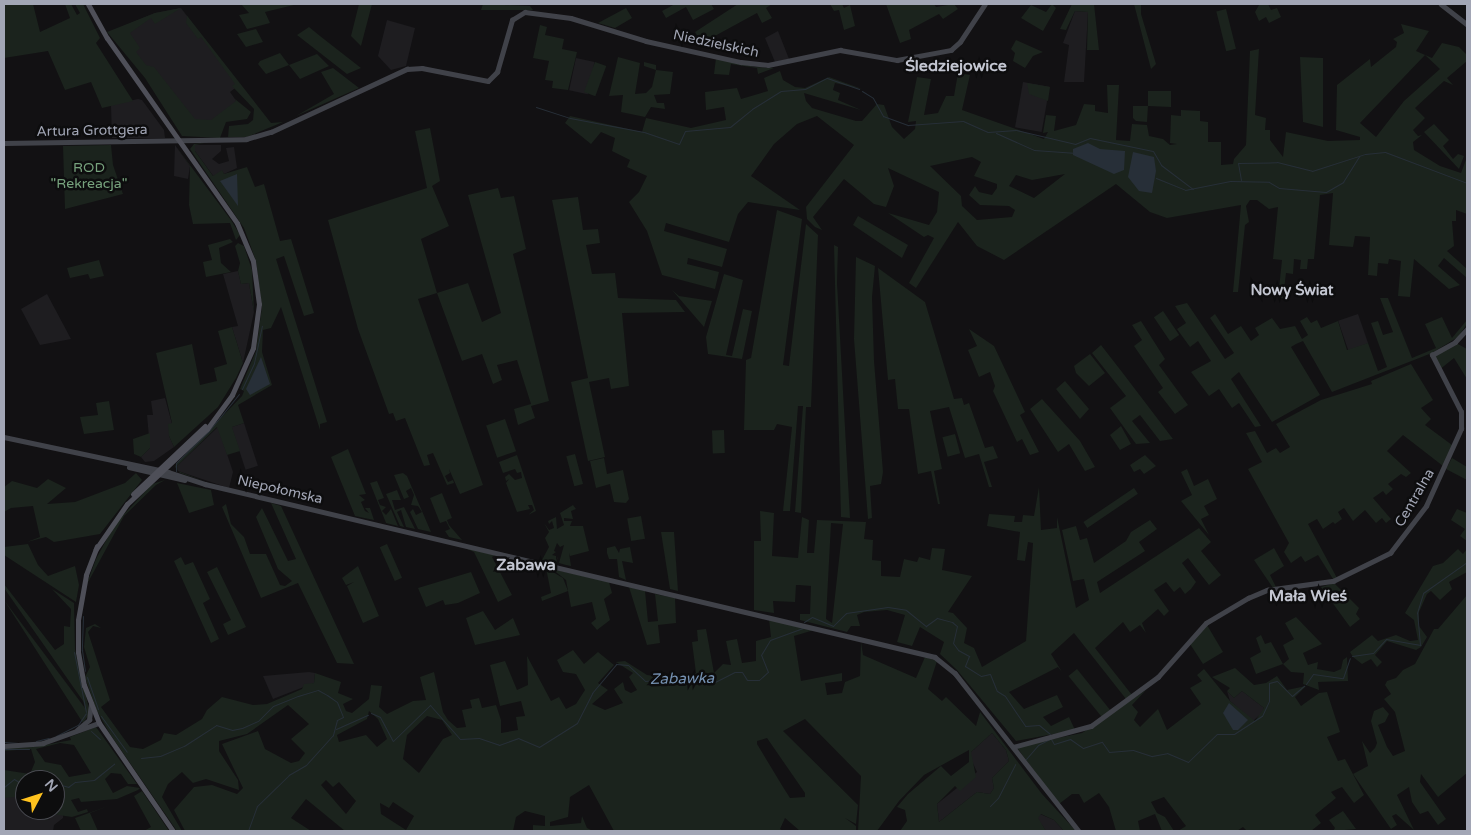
<!DOCTYPE html>
<meta charset="utf-8">
<style>
body{margin:0}
#map{position:relative;width:1471px;height:835px;overflow:hidden;background:#121113;font-family:"Varela Round",sans-serif}
div>[style]{position:absolute}
.built>*{inset:0;background:#1e1d20;transform-origin:0 0}
.green>*{inset:0;background:#1b231d;transform-origin:0 0}
.water>*{inset:0;background:#272f38}
.stream>*{height:1px;margin:-0.5px;padding:0 0.5px;transform-origin:0.5px;border-radius:0.5px;background:#272f38}
.secondary>*{height:4.5px;margin:-2.25px;padding:0 2.25px;transform-origin:2.25px;border-radius:2.25px;background:#404249}
.primary>*{height:5px;margin:-2.5px;padding:0 2.5px;transform-origin:2.5px;border-radius:2.5px;background:#4e4f58}
span{translate:-50% -50%;white-space:nowrap;text-align:center;line-height:1.15;-webkit-text-stroke:5px #0d0d0e;paint-order:stroke}
.street-label{font-size:14px;color:#a2a6b5}
.park-label{font-size:14px;color:#77a27d}
.neighbourhood-label{font-size:15px;color:#c3c6d1;font-weight:700}
.water-label{font-size:15px;color:#7692b3;font-style:italic}
.quarter-label{font-size:16px;color:#c3c6d1;font-weight:700}
.frame{position:absolute;inset:0;border:5px solid #a2a6b5;pointer-events:none}
.north{position:absolute;left:15px;top:770px;width:50px;height:50px;box-sizing:border-box;background:#0d0d0e;border:1px solid #494a51;border-radius:50%;rotate:50deg;font-size:14px;font-weight:700;line-height:20px;text-align:center;color:#a2a6b5}
.north::after{content:'';display:block;margin:auto;width:18px;height:22px;background:#ffc21e;clip-path:polygon(50% 0,100% 100%,50% 72%,0 100%)}
</style>
<div id="map">
<div class="built">
<div style="clip-path:polygon(181px 8px,239px 85px,230px 92px,237px 102px,208px 123px,192px 121px,147px 73px,116px 29px,155px 13px)"></div>
<div style="clip-path:polygon(1075px 11px,1088px 12px,1084px 82px,1064px 82px,1069px 45px,1063px 43px)"></div>
<div style="clip-path:polygon(387px 20px,415px 28px,406px 66px,391px 70px,378px 56px)"></div>
<div style="clip-path:polygon(778px 31px,789px 59px,775px 62px,765px 38px)"></div>
<div style="left:576px;top:58px;width:19px;height:33px;rotate:12deg"></div>
<div style="left:1023px;top:82px;width:27px;height:46px;rotate:10deg"></div>
<div style="clip-path:polygon(138px 99px,142px 100px,164px 130px,165px 138px,112px 138px,111px 105px)"></div>
<div style="clip-path:polygon(175px 145px,190px 166px,188px 179px,174px 176px)"></div>
<div style="clip-path:polygon(195px 145px,221px 145px,221px 151px,212px 159px,219px 164px,229px 161px,226px 148px,234px 147px,237px 168px,224px 174px,222px 171px,214px 177px,195px 151px)"></div>
<div style="clip-path:polygon(238px 271px,241px 284px,249px 283px,254px 312px,243px 363px,232px 327px,238px 326px,223px 274px)"></div>
<div style="clip-path:polygon(47px 294px,71px 339px,40px 345px,21px 309px)"></div>
<div style="left:1358px;top:314px;width:31px;height:21px;rotate:71deg"></div>
<div style="clip-path:polygon(165px 398px,172px 424px,169px 436px,174px 447px,154px 461px,145px 462px,141px 457px,150px 448px,147px 415px,153px 415px,151px 401px)"></div>
<div style="left:244px;top:423px;width:45px;height:13px;rotate:72deg"></div>
<div style="clip-path:polygon(218px 427px,233px 472px,229px 488px,178px 471px,177px 466px)"></div>
<div style="clip-path:polygon(309px 672px,315px 673px,314px 683px,273px 699px,263px 676px)"></div>
<div style="clip-path:polygon(1227px 691px,1234px 698px,1242px 691px,1264px 708px,1262px 713px,1253px 721px,1230px 701px)"></div>
<div style="clip-path:polygon(992px 733px,1006px 750px,1009px 761px,992px 778px,994px 788px,990px 794px,977px 792px,939px 822px,937px 804px,977px 772px,971px 759px,971px 752px)"></div>
<div style="clip-path:polygon(9px 795px,25px 796px,25px 810px,41px 810px,49px 820px,52px 814px,63px 815px,63px 818px,54px 825px,53px 831px,4px 831px,4px 798px)"></div>
<div style="clip-path:polygon(1040px 814px,1054px 820px,1064px 831px,1046px 831px,1037px 818px)"></div>
</div>
<div class="green">
<div style="clip-path:polygon(4px 4px,33px 4px,40px 32px,70px 18px,65px 4px,71px 4px,77px 15px,80px 13px,75px 4px,83px 4px,100px 38px,96px 43px,133px 101px,102px 108px,91px 82px,65px 90px,48px 51px,4px 58px)"></div>
<div style="clip-path:polygon(241px 4px,298px 4px,265px 12px,270px 23px,247px 29px,239px 15px,249px 13px)"></div>
<div style="clip-path:polygon(359px 4px,372px 4px,361px 46px,351px 36px)"></div>
<div style="clip-path:polygon(483px 4px,530px 6px,533px 10px,481px 10px)"></div>
<div style="clip-path:polygon(675px 4px,711px 4px,714px 9px,693px 20px,686px 7px,666px 18px,662px 11px)"></div>
<div style="clip-path:polygon(738px 4px,772px 4px,766px 8px,772px 18px,762px 23px,757px 13px,702px 43px,695px 32px)"></div>
<div style="clip-path:polygon(830px 4px,842px 4px,844px 8px,850px 5px,855px 26px,844px 30px,839px 10px,834px 11px)"></div>
<div style="clip-path:polygon(886px 4px,934px 4px,936px 7px,954px 4px,958px 9px,943px 19px,939px 14px,909px 30px,911px 39px,900px 43px)"></div>
<div style="clip-path:polygon(1052px 4px,1056px 8px,1043px 31px,1021px 18px,1031px 5px,1046px 12px)"></div>
<div style="clip-path:polygon(1072px 4px,1094px 4px,1099px 50px,1087px 50px,1088px 12px,1075px 11px,1066px 30px,1060px 29px)"></div>
<div style="clip-path:polygon(1134px 4px,1141px 4px,1141px 14px,1156px 64px,1151px 69px)"></div>
<div style="clip-path:polygon(1268px 4px,1271px 10px,1277px 8px,1281px 17px,1269px 23px,1266px 17px,1259px 21px,1255px 12px,1259px 5px)"></div>
<div style="clip-path:polygon(181px 8px,155px 24px,151px 18px,130px 33px,140px 48px,136px 52px,146px 65px,154px 67px,195px 119px,211px 120px,236px 101px,235px 99px,251px 112px,247px 119px,226px 122px,220px 138px,182px 136px,145px 78px,107px 32px,155px 13px,181px 8px,271px 123px,283px 122px,247px 137px,228px 137px,229px 126px,248px 124px,253px 120px,254px 109px,232px 86px,235px 84px,201px 37px,198px 39px,186px 23px,187px 16px)"></div>
<div style="clip-path:polygon(626px 8px,632px 18px,615px 28px,598px 23px)"></div>
<div style="left:1226px;top:9px;width:41px;height:10px;rotate:76deg"></div>
<div style="clip-path:polygon(evenodd,1401px 24px,1429px 31px,1416px 51px,1432px 58px,1442px 43px,1459px 47px,1467px 55px,1467px 61px,1447px 78px,1453px 85px,1444px 81px,1415px 108px,1425px 118px,1413px 130px,1418px 136px,1422px 135px,1413px 142px,1414px 150px,1440px 166px,1461px 173px,1467px 157px,1467px 214px,1456px 210px,1456px 221px,1452px 221px,1454px 246px,1447px 251px,1467px 269px,1467px 278px,1444px 258px,1438px 266px,1460px 285px,1449px 289px,1414px 259px,1410px 297px,1398px 296px,1401px 261px,1389px 259px,1388px 264px,1378px 263px,1377px 276px,1368px 275px,1370px 237px,1355px 236px,1353px 247px,1329px 245px,1333px 193px,1320px 195px,1314px 259px,1308px 259px,1307px 269px,1300px 269px,1301px 260px,1294px 259px,1293px 274px,1286px 273px,1283px 298px,1278px 298px,1282px 260px,1273px 259px,1278px 207px,1269px 209px,1257px 200px,1250px 200px,1246px 206px,1249px 222px,1245px 225px,1238px 292px,1233px 292px,1241px 205px,1167px 218px,1150px 212px,1116px 184px,1004px 260px,977px 246px,958px 222px,916px 288px,909px 283px,934px 238px,928px 235px,924px 237px,888px 213px,929px 225px,937px 212px,939px 192px,888px 168px,894px 186px,886px 207px,874px 204px,844px 179px,813px 217px,822px 230px,815px 227px,807px 219px,806px 207px,854px 145px,817px 116px,797px 124px,774px 144px,751px 176px,800px 210px,748px 202px,738px 214px,729px 242px,666px 223px,664px 231px,727px 249px,722px 267px,688px 258px,687px 264px,719px 272px,715px 289px,662px 275px,647px 231px,629px 202px,639px 192px,647px 176px,627px 167px,630px 160px,612px 151px,615px 138px,601px 132px,591px 144px,565px 123px,570px 116px,642px 132px,646px 118px,691px 128px,726px 120px,724px 107px,706px 110px,705px 92px,737px 88px,741px 99px,768px 91px,764px 78px,780px 71px,783px 80px,795px 87px,805px 88px,829px 77px,862px 89px,835px 83px,833px 90px,840px 93px,838px 100px,861px 110px,804px 93px,806px 101px,812px 108px,856px 121px,862px 121px,877px 104px,884px 105px,892px 127px,904px 139px,915px 129px,916px 121px,908px 122px,917px 77px,931px 79px,924px 115px,938px 113px,946px 96px,954px 96px,958px 73px,970px 75px,962px 110px,1044px 139px,1048px 132px,1043px 133px,1046px 115px,1056px 116px,1054px 131px,1076px 125px,1084px 104px,1095px 105px,1095px 111px,1108px 113px,1107px 85px,1119px 85px,1116px 140px,1130px 141px,1132px 124px,1147px 125px,1149px 136px,1163px 139px,1170px 145px,1177px 144px,1170px 143px,1171px 115px,1181px 116px,1181px 110px,1200px 111px,1200px 121px,1208px 122px,1208px 142px,1221px 142px,1221px 165px,1233px 164px,1234px 159px,1246px 145px,1250px 51px,1259px 49px,1255px 115px,1266px 118px,1265px 130px,1270px 130px,1270px 140px,1283px 157px,1286px 132px,1328px 141px,1360px 140px,1360px 137px,1336px 130px,1337px 85px,1370px 59px,1371px 67px,1396px 47px,1397px 42px,1393px 39px,1404px 33px,1401px 24px,1425px 55px,1440px 69px,1404px 101px,1376px 137px,1360px 123px,1425px 55px,1401px 24px,972px 157px,981px 162px,974px 176px,997px 184px,997px 188px,992px 195px,979px 192px,975px 186px,969px 195px,980px 205px,1009px 206px,1015px 210px,1012px 217px,977px 220px,962px 206px,961px 196px,930px 166px,972px 157px,1401px 24px,1065px 174px,1034px 198px,1009px 186px,1016px 175px,1032px 180px,1065px 174px)"></div>
<div style="clip-path:polygon(540px 25px,547px 27px,545px 35px,564px 39px,562px 49px,577px 52px,568px 90px,552px 88px,553px 81px,545px 80px,549px 61px,533px 58px)"></div>
<div style="clip-path:polygon(309px 27px,320px 36px,361px 68px,347px 74px,297px 35px)"></div>
<div style="clip-path:polygon(256px 29px,263px 42px,246px 47px,237px 34px)"></div>
<div style="clip-path:polygon(1016px 40px,1043px 52px,1033px 56px,1025px 68px,1013px 61px,1015px 53px,1011px 49px)"></div>
<div style="clip-path:polygon(280px 53px,289px 65px,317px 54px,329px 66px,300px 79px,289px 65px,266px 74px,258px 64px,260px 61px)"></div>
<div style="clip-path:polygon(618px 57px,640px 63px,635px 94px,646px 93px,652px 87px,656px 70px,644px 66px,644px 62px,656px 65px,656px 70px,673px 72px,670px 94px,654px 95px,657px 103px,664px 103px,665px 109px,651px 107px,645px 117px,621px 112px,623px 95px,609px 96px)"></div>
<div style="clip-path:polygon(1300px 57px,1323px 58px,1323px 127px,1303px 122px)"></div>
<div style="clip-path:polygon(716px 58px,755px 67px,774px 68px,758px 74px,757px 68px,731px 64px,729px 75px,714px 74px)"></div>
<div style="left:595px;top:62px;width:12px;height:32px;rotate:20deg"></div>
<div style="clip-path:polygon(333px 68px,359px 88px,296px 116px,334px 94px,321px 72px)"></div>
<div style="clip-path:polygon(1027px 83px,1050px 87px,1048px 101px,1029px 94px)"></div>
<div style="clip-path:polygon(1148px 91px,1171px 91px,1171px 107px,1148px 106px,1147px 122px,1136px 121px,1133px 118px,1133px 106px,1148px 106px)"></div>
<div style="clip-path:polygon(1434px 124px,1449px 140px,1443px 146px,1453px 159px,1458px 154px,1464px 156px,1459px 169px,1424px 132px)"></div>
<div style="clip-path:polygon(430px 128px,440px 181px,432px 186px,449px 226px,421px 239px,437px 293px,468px 283px,482px 322px,501px 313px,468px 195px,498px 188px,501px 198px,514px 196px,526px 249px,513px 254px,549px 401px,531px 406px,535px 418px,518px 425px,514px 409px,531px 404px,517px 360px,497px 365px,502px 380px,493px 384px,482px 354px,462px 361px,437px 293px,418px 299px,483px 485px,460px 494px,449px 469px,450px 473px,445px 476px,448px 482px,453px 480px,454px 483px,447px 485px,433px 453px,427px 455px,430px 465px,424px 466px,405px 418px,396px 421px,393px 413px,389px 414px,358px 329px,328px 220px,427px 188px,415px 131px)"></div>
<div style="clip-path:polygon(205px 143px,195px 145px,195px 151px,213px 176px,222px 170px,224px 174px,247px 167px,255px 187px,264px 184px,280px 241px,291px 239px,314px 313px,304px 316px,284px 256px,276px 259px,327px 422px,320px 424px,320px 430px,281px 307px,271px 328px,263px 330px,262px 352px,272px 385px,238px 405px,244px 423px,232px 427px,240px 451px,227px 455px,217px 427px,177px 466px,178px 471px,204px 481px,180px 473px,175px 467px,176px 464px,242px 396px,244px 391px,240px 389px,256px 351px,262px 307px,256px 261px,244px 228px,190px 149px,194px 144px)"></div>
<div style="clip-path:polygon(111px 145px,113px 165px,123px 194px,65px 209px,63px 146px)"></div>
<div style="clip-path:polygon(175px 145px,231px 220px,240px 235px,236px 240px,230px 223px,193px 224px,189px 205px,190px 166px)"></div>
<div style="clip-path:polygon(578px 197px,583px 230px,598px 229px,600px 243px,586px 245px,592px 274px,615px 273px,618px 298px,676px 300px,685px 312px,622px 313px,629px 386px,611px 389px,609px 378px,589px 382px,605px 457px,588px 461px,571px 382px,588px 378px,552px 200px)"></div>
<div style="clip-path:polygon(777px 210px,802px 219px,783px 365px,789px 366px,806px 224px,818px 235px,811px 407px,806px 407px,801px 513px,795px 512px,803px 406px,798px 406px,790px 511px,783px 511px,792px 427px,777px 424px,774px 430px,744px 430px,746px 360px,751px 358px)"></div>
<div style="clip-path:polygon(858px 216px,908px 245px,902px 258px,853px 225px)"></div>
<div style="clip-path:polygon(230px 239px,233px 242px,219px 248px,221px 263px,231px 272px,206px 277px,203px 262px,212px 260px,208px 245px)"></div>
<div style="clip-path:polygon(238px 243px,244px 246px,252px 270px,254px 312px,249px 283px,241px 284px,238px 271px,240px 263px,235px 246px)"></div>
<div style="clip-path:polygon(834px 245px,838px 247px,837px 283px,850px 518px,841px 517px)"></div>
<div style="clip-path:polygon(856px 257px,875px 266px,872px 297px,874px 361px,883px 472px,881px 484px,870px 486px,872px 518px,868px 519px,854px 339px)"></div>
<div style="clip-path:polygon(99px 260px,104px 276px,90px 279px,88px 274px,70px 278px,67px 268px)"></div>
<div style="clip-path:polygon(878px 268px,925px 302px,954px 399px,962px 398px,964px 405px,969px 403px,985px 448px,993px 446px,998px 458px,984px 462px,992px 487px,989px 487px,979px 454px,965px 458px,949px 407px,930px 411px,942px 469px,934px 471px,940px 504px,938px 504px,931px 471px,918px 474px,909px 409px,898px 409px,895px 379px,888px 380px)"></div>
<div style="clip-path:polygon(724px 274px,743px 280px,726px 355px,732px 356px,743px 309px,752px 311px,742px 359px,708px 354px,707px 346px,706px 337px)"></div>
<div style="clip-path:polygon(672px 290px,679px 296px,712px 301px,704px 327px)"></div>
<div style="clip-path:polygon(1380px 298px,1388px 298px,1412px 358px,1436px 348px,1425px 324px,1442px 317px,1452px 338px,1467px 320px,1467px 324px,1458px 337px,1432px 353px,1332px 392px,1303px 341px,1296px 344px,1291px 347px,1320px 395px,1272px 422px,1239px 372px,1231px 379px,1261px 426px,1255px 427px,1239px 403px,1232px 408px,1219px 389px,1209px 396px,1191px 372px,1211px 361px,1198px 341px,1190px 347px,1177px 329px,1186px 323px,1175px 306px,1187px 303px,1225px 359px,1234px 353px,1210px 318px,1215px 314px,1228px 334px,1241px 326px,1251px 341px,1259px 335px,1255px 328px,1272px 318px,1280px 329px,1295px 326px,1302px 339px,1308px 335px,1300px 321px,1307px 317px,1311px 323px,1317px 320px,1321px 328px,1338px 321px,1347px 350px,1368px 343px,1378px 371px,1387px 367px,1371px 323px,1378px 321px,1383px 335px,1393px 332px)"></div>
<div style="left:1163px;top:311px;width:29px;height:11px;rotate:56deg"></div>
<div style="clip-path:polygon(1141px 321px,1165px 359px,1159px 365px,1188px 405px,1175px 414px,1158px 392px,1163px 388px,1134px 346px,1142px 340px,1132px 325px)"></div>
<div style="clip-path:polygon(232px 327px,243px 363px,236px 378px,218px 407px,174px 447px,169px 436px,168px 424px,172px 423px,156px 353px,192px 344px,200px 385px,217px 381px,214px 368px,227px 364px,218px 331px)"></div>
<div style="clip-path:polygon(969px 329px,994px 346px,1025px 412px,1020px 415px,1039px 452px,1030px 455px,1022px 439px,1017px 442px,993px 391px,995px 386px,990px 372px,979px 377px,968px 350px,977px 346px)"></div>
<div style="clip-path:polygon(1456px 343px,1467px 349px,1467px 379px,1454px 358px,1439px 370px,1434px 356px)"></div>
<div style="clip-path:polygon(1101px 345px,1122px 372px,1173px 439px,1160px 441px,1140px 415px,1132px 421px,1150px 443px,1136px 444px,1110px 408px,1126px 396px,1092px 353px)"></div>
<div style="clip-path:polygon(1090px 354px,1105px 373px,1089px 386px,1076px 373px,1074px 366px)"></div>
<div style="clip-path:polygon(1411px 364px,1433px 400px,1421px 408px,1431px 419px,1425px 425px,1452px 445px,1443px 466px,1403px 435px,1387px 451px,1411px 473px,1406px 477px,1401px 474px,1388px 484px,1393px 489px,1386px 495px,1383px 491px,1373px 498px,1391px 519px,1386px 523px,1382px 518px,1376px 523px,1365px 510px,1353px 521px,1344px 508px,1338px 512px,1342px 519px,1335px 524px,1333px 522px,1323px 529px,1317px 519px,1308px 524px,1337px 578px,1333px 579px,1318px 555px,1305px 562px,1301px 556px,1291px 563px,1284px 552px,1289px 543px,1248px 469px,1262px 462px,1246px 433px,1255px 431px,1267px 453px,1276px 448px,1280px 453px,1290px 447px,1276px 424px,1321px 400px,1372px 384px,1371px 381px)"></div>
<div style="clip-path:polygon(1065px 381px,1089px 409px,1080px 419px,1056px 389px)"></div>
<div style="clip-path:polygon(1042px 399px,1080px 441px,1095px 467px,1085px 471px,1069px 444px,1058px 452px,1030px 409px)"></div>
<div style="clip-path:polygon(109px 401px,114px 430px,84px 434px,80px 417px,98px 415px,96px 403px)"></div>
<div style="left:505px;top:419px;width:34px;height:20px;rotate:71deg"></div>
<div style="clip-path:polygon(1121px 426px,1131px 444px,1120px 450px,1110px 435px)"></div>
<div style="left:724px;top:430px;width:23px;height:12px;rotate:88deg"></div>
<div style="clip-path:polygon(150px 433px,150px 448px,141px 457px,134px 454px,133px 439px)"></div>
<div style="left:955px;top:434px;width:20px;height:13px;rotate:75deg"></div>
<div style="clip-path:polygon(348px 449px,366px 494px,359px 495px,365px 500px,361px 502px,365px 511px,369px 513px,365px 508px,370px 508px,374px 520px,355px 516px,331px 457px)"></div>
<div style="left:575px;top:454px;width:31px;height:9px;rotate:75deg"></div>
<div style="clip-path:polygon(517px 455px,536px 511px,528px 515px,534px 510px,532px 505px,528px 505px,530px 509px,517px 512px,506px 483px,509px 479px,506px 481px,505px 477px,509px 474px,515px 480px,522px 478px,521px 472px,517px 473px,515px 469px,503px 473px,499px 462px)"></div>
<div style="clip-path:polygon(1145px 455px,1156px 466px,1144px 474px,1140px 469px,1134px 472px,1130px 465px)"></div>
<div style="clip-path:polygon(604px 458px,607px 474px,623px 470px,629px 499px,626px 503px,614px 502px,610px 484px,596px 488px,590px 461px)"></div>
<div style="clip-path:polygon(1452px 458px,1467px 467px,1467px 480px,1446px 469px)"></div>
<div style="clip-path:polygon(1187px 469px,1194px 486px,1208px 479px,1217px 499px,1204px 506px,1209px 515px,1201px 519px,1209px 535px,1181px 501px,1192px 495px,1181px 472px)"></div>
<div style="clip-path:polygon(136px 473px,142px 480px,100px 534px,54px 542px,46px 537px,27px 542px,40px 537px,33px 506px,11px 508px,4px 512px,4px 487px,12px 481px,37px 488px,48px 479px,66px 488px,47px 504px,75px 502px,125px 483px)"></div>
<div style="clip-path:polygon(403px 473px,407px 476px,431px 532px,418px 529px,410px 512px,413px 509px,416px 515px,422px 512px,418px 506px,411px 505px,414px 495px,411px 488px,406px 491px,409px 497px,404px 499px,394px 475px)"></div>
<div style="clip-path:polygon(165px 480px,156px 485px,124px 516px,86px 586px,96px 559px,115px 524px,152px 484px)"></div>
<div style="clip-path:polygon(377px 481px,384px 498px,378px 500px,380px 505px,386px 507px,382px 511px,386px 515px,391px 509px,398px 526px,386px 523px,370px 483px)"></div>
<div style="clip-path:polygon(177px 483px,211px 490px,214px 505px,189px 513px)"></div>
<div style="clip-path:polygon(evenodd,1039px 487px,1041px 530px,1057px 528px,1057px 517px,1076px 608px,1089px 600px,1084px 579px,1073px 581px,1062px 530px,1076px 526px,1080px 540px,1087px 538px,1094px 563px,1126px 541px,1131px 532px,1150px 520px,1157px 529px,1139px 542px,1145px 551px,1097px 582px,1100px 593px,1199px 528px,1211px 542px,1201px 551px,1221px 575px,1209px 585px,1188px 558px,1182px 563px,1196px 582px,1191px 589px,1185px 594px,1180px 587px,1174px 592px,1166px 582px,1154px 590px,1169px 611px,1164px 616px,1158px 609px,1142px 623px,1146px 633px,1140px 625px,1130px 632px,1123px 622px,1095px 648px,1132px 695px,1126px 699px,1074px 633px,1051px 654px,1062px 672px,1058px 667px,1009px 692px,1024px 709px,1057px 695px,1063px 707px,1043px 717px,1051px 726px,1069px 717px,1075px 730px,1016px 741px,957px 670px,940px 654px,944px 642px,920px 627px,912px 646px,897px 642px,905px 615px,887px 610px,864px 612px,857px 615px,860px 626px,851px 626px,847px 632px,800px 620px,800px 614px,810px 614px,811px 586px,799px 585px,796px 585px,795px 602px,773px 601px,774px 613px,754px 610px,754px 541px,761px 541px,760px 511px,774px 513px,772px 556px,798px 558px,802px 517px,809px 520px,807px 553px,814px 553px,817px 520px,866px 522px,864px 539px,873px 540px,872px 560px,881px 561px,881px 576px,900px 577px,904px 559px,917px 562px,919px 557px,930px 560px,932px 548px,945px 549px,942px 570px,972px 576px,948px 612px,953px 613px,967px 628px,964px 643px,974px 648px,982px 667px,1026px 641px,1033px 543px,1028px 542px,1025px 561px,1017px 560px,1020px 532px,987px 526px,989px 514px,1015px 516px,1014px 522px,1022px 522px,1023px 515px,1034px 516px,1039px 487px,831px 523px,843px 524px,832px 623px,826px 619px,831px 523px)"></div>
<div style="left:1134px;top:488px;width:7px;height:61px;rotate:56deg"></div>
<div style="clip-path:polygon(397px 490px,401px 500px,392px 500px,395px 510px,404px 507px,415px 529px,406px 527px,401px 510px,397px 512px,404px 527px,400px 526px,386px 494px)"></div>
<div style="clip-path:polygon(442px 493px,452px 518px,447px 520px,449px 525px,462px 540px,449px 537px,445px 531px,450px 529px,446px 521px,440px 523px,430px 498px)"></div>
<div style="clip-path:polygon(271px 503px,281px 506px,354px 664px,337px 663px,298px 583px,261px 598px,222px 507px,226px 504px,231px 524px,244px 537px,250px 554px,266px 554px,280px 585px,285px 586px,292px 581px,278px 569px,256px 517px,262px 508px,288px 561px,296px 559px)"></div>
<div style="clip-path:polygon(573px 505px,576px 509px,571px 511px,573px 519px,564px 518px,564px 521px,572px 521px,570px 526px,583px 526px,589px 551px,570px 556px,569px 553px,571px 566px,566px 565px,559px 563px,564px 545px,560px 547px,557px 543px,554px 551px,556px 552px,552px 555px,556px 556px,556px 561px,558px 556px,556px 564px,542px 560px,549px 547px,545px 538px,549px 532px,544px 523px,549px 530px,554px 528px,552px 521px,549px 524px,548px 521px,556px 517px,557px 529px,564px 525px,560px 513px)"></div>
<div style="clip-path:polygon(1457px 509px,1467px 513px,1467px 541px,1460px 536px,1465px 529px,1451px 520px)"></div>
<div style="left:641px;top:516px;width:23px;height:14px;rotate:80deg"></div>
<div style="clip-path:polygon(661px 532px,674px 532px,678px 591px,670px 589px)"></div>
<div style="clip-path:polygon(28px 544px,38px 565px,48px 576px,75px 566px,79px 585px,76px 602px,4px 555px,4px 547px)"></div>
<div style="left:387px;top:544px;width:37px;height:8px;rotate:66deg"></div>
<div style="clip-path:polygon(615px 546px,619px 553px,620px 549px,630px 547px,633px 563px,622px 561px,626px 580px,619px 577px,617px 559px,609px 559px,607px 553px,607px 548px)"></div>
<div style="clip-path:polygon(465px 548px,495px 555px,492px 557px,512px 595px,498px 602px,474px 552px)"></div>
<div style="clip-path:polygon(1274px 548px,1284px 566px,1270px 575px,1276px 587px,1273px 588px,1254px 560px)"></div>
<div style="clip-path:polygon(1458px 549px,1463px 554px,1467px 549px,1467px 572px,1449px 582px,1452px 589px,1440px 600px,1431px 591px,1427px 594px,1419px 612px,1419px 626px,1427px 637px,1421px 647px,1416px 650px,1387px 641px,1375px 655px,1382px 662px,1377px 667px,1371px 659px,1362px 664px,1353px 657px,1350px 652px,1372px 635px,1378px 641px,1396px 635px,1410px 641px,1418px 640px,1414px 620px,1405px 613px,1433px 566px,1443px 563px)"></div>
<div style="clip-path:polygon(181px 557px,185px 565px,193px 562px,210px 599px,203px 603px,219px 639px,211px 643px,174px 561px)"></div>
<div style="clip-path:polygon(358px 566px,379px 616px,363px 623px,347px 586px,354px 582px,346px 585px,342px 578px)"></div>
<div style="clip-path:polygon(217px 567px,246px 627px,228px 635px,223px 624px,231px 620px,207px 572px)"></div>
<div style="clip-path:polygon(546px 568px,563px 578px,568px 591px,542px 601px,541px 597px,551px 593px)"></div>
<div style="clip-path:polygon(552px 569px,609px 582px,612px 593px,604px 599px,610px 620px,597px 630px,591px 623px,596px 619px,592px 602px,571px 607px,566px 580px)"></div>
<div style="clip-path:polygon(471px 572px,480px 593px,458px 603px,445px 605px,443px 600px,426px 607px,418px 588px)"></div>
<div style="clip-path:polygon(1334px 583px,1359px 608px,1356px 614px,1360px 619px,1350px 627px,1321px 587px)"></div>
<div style="clip-path:polygon(4px 584px,55px 650px,64px 644px,64px 626px,70px 627px,71px 609px,52px 589px,74px 603px,75px 650px,90px 713px,83px 723px,4px 600px,85px 708px,83px 701px,4px 588px)"></div>
<div style="clip-path:polygon(629px 587px,645px 591px,648px 622px,658px 621px,655px 594px,675px 598px,676px 623px,658px 625px,660px 643px,647px 645px)"></div>
<div style="clip-path:polygon(1467px 595px,1467px 773px,1438px 797px,1421px 774px,1420px 782px,1446px 819px,1438px 825px,1428px 811px,1420px 814px,1412px 802px,1409px 787px,1397px 795px,1414px 830px,1396px 814px,1392px 816px,1397px 825px,1391px 829px,1353px 774px,1368px 766px,1362px 741px,1370px 753px,1375px 748px,1377px 743px,1371px 721px,1374px 711px,1383px 707px,1389px 714px,1385px 722px,1378px 725px,1387px 747px,1393px 756px,1405px 751px,1395px 712px,1384px 699px,1391px 694px,1385px 685px,1387px 681px,1396px 678px,1403px 670px,1415px 664px,1434px 629px,1438px 629px)"></div>
<div style="clip-path:polygon(483px 611px,495px 630px,513px 618px,520px 635px,475px 645px,466px 618px)"></div>
<div style="clip-path:polygon(1296px 617px,1322px 644px,1303px 653px,1308px 665px,1318px 662px,1317px 669px,1334px 672px,1341px 669px,1343px 660px,1347px 657px,1348px 681px,1318px 682px,1319px 690px,1303px 684px,1304px 673px,1291px 672px,1283px 664px,1256px 674px,1250px 658px,1261px 652px,1256px 638px,1261px 635px,1265px 644px,1271px 642px,1283px 664px,1289px 659px,1283px 645px,1294px 639px,1285px 623px)"></div>
<div style="clip-path:polygon(evenodd,769px 619px,814px 630px,794px 636px,801px 681px,842px 673px,842px 681px,825px 683px,827px 695px,842px 693px,845px 682px,860px 676px,861px 642px,863px 655px,916px 678px,925px 657px,937px 661px,928px 689px,942px 701px,946px 697px,976px 726px,980px 712px,950px 672px,1042px 794px,1076px 831px,1064px 831px,1054px 820px,1041px 814px,1038px 818px,1046px 831px,900px 831px,907px 821px,905px 810px,897px 807px,908px 794px,941px 766px,951px 776px,969px 762px,969px 750px,924px 775px,899px 801px,877px 831px,858px 831px,861px 776px,805px 719px,783px 731px,858px 805px,856px 824px,845px 818px,856px 826px,856px 831px,800px 831px,785px 818px,780px 829px,783px 831px,614px 831px,589px 785px,570px 797px,568px 817px,550px 822px,550px 826px,581px 823px,582px 816px,587px 828px,593px 831px,533px 831px,533px 825px,545px 826px,545px 816px,525px 811px,516px 817px,513px 831px,345px 831px,306px 799px,291px 818px,311px 831px,185px 831px,174px 810px,194px 787px,212px 785px,237px 794px,243px 788px,222px 744px,258px 731px,265px 749px,291px 763px,299px 761px,305px 753px,291px 739px,309px 724px,288px 705px,247px 734px,219px 741px,219px 751px,238px 780px,239px 790px,206px 779px,193px 783px,182px 772px,168px 784px,162px 797px,182px 831px,177px 831px,110px 734px,96px 709px,85px 677px,90px 667px,84px 647px,86px 628px,95px 624px,101px 628px,93px 626px,88px 632px,110px 700px,101px 707px,130px 747px,143px 749px,161px 740px,164px 733px,176px 735px,202px 719px,207px 710px,222px 697px,253px 705px,267px 704px,302px 689px,304px 684px,314px 683px,315px 673px,341px 682px,338px 693px,353px 699px,343px 704px,346px 711px,352px 713px,369px 699px,371px 685px,382px 686px,379px 707px,387px 714px,413px 701px,426px 700px,420px 677px,434px 672px,443px 712px,448px 720px,457px 728px,466px 727px,462px 710px,472px 708px,470px 700px,479px 698px,482px 708px,496px 705px,501px 720px,501px 733px,518px 730px,516px 717px,525px 716px,521px 701px,500px 706px,490px 665px,505px 661px,517px 690px,528px 685px,527px 656px,551px 701px,559px 697px,566px 709px,576px 704px,585px 690px,576px 674px,563px 672px,557px 660px,573px 650px,584px 664px,598px 652px,614px 665px,598px 683px,608px 690px,592px 704px,605px 710px,623px 703px,614px 689px,623px 682px,625px 690px,631px 693px,637px 690px,629px 677px,633px 673px,616px 662px,625px 661px,647px 675px,670px 678px,696px 673px,692px 642px,698px 641px,697px 630px,706px 629px,714px 673px,723px 664px,731px 665px,726px 641px,737px 639px,742px 663px,756px 661px,756px 641px,771px 637px,769px 619px,369px 711px,378px 719px,387px 739px,377px 747px,366px 735px,339px 742px,337px 735px,367px 719px,369px 711px,769px 619px,427px 716px,442px 720px,452px 735px,443px 739px,419px 773px,403px 759px,407px 735px,427px 716px,769px 619px,992px 733px,1006px 750px,1009px 761px,992px 778px,994px 788px,990px 794px,977px 792px,939px 822px,937px 804px,955px 786px,960px 791px,976px 777px,971px 752px,992px 733px,769px 619px,767px 738px,805px 793px,805px 797px,790px 798px,783px 787px,757px 744px,757px 741px,767px 738px,769px 619px,326px 780px,333px 787px,339px 782px,356px 801px,346px 814px,321px 785px,326px 780px,769px 619px,393px 802px,414px 816px,406px 830px,381px 814px,380px 803px,389px 808px,393px 802px)"></div>
<div style="clip-path:polygon(1207px 625px,1223px 652px,1203px 664px,1190px 644px)"></div>
<div style="clip-path:polygon(1235px 668px,1254px 685px,1266px 683px,1277px 676px,1287px 690px,1306px 686px,1295px 697px,1301px 706px,1319px 693px,1327px 692px,1340px 732px,1327px 737px,1338px 761px,1345px 759px,1364px 795px,1354px 803px,1342px 787px,1331px 792px,1336px 798px,1315px 815px,1321px 823px,1311px 831px,1247px 831px,1243px 827px,1237px 831px,1178px 831px,1186px 826px,1164px 797px,1151px 802px,1157px 813px,1165px 817px,1174px 831px,1162px 831px,1155px 814px,1138px 821px,1140px 831px,1116px 831px,1109px 807px,1099px 793px,1084px 803px,1079px 794px,1072px 794px,1059px 804px,1018px 749px,1019px 746px,1082px 733px,1146px 690px,1132px 705px,1138px 712px,1134px 720px,1140px 727px,1158px 709px,1167px 730px,1201px 704px,1190px 688px,1202px 681px,1197px 675px,1204px 669px,1230px 701px,1255px 721px,1264px 708px,1242px 691px,1234px 698px,1227px 691px,1230px 688px,1212px 677px)"></div>
<div style="left:1077px;top:669px;width:53px;height:11px;rotate:51deg"></div>
<div style="clip-path:polygon(evenodd,96px 727px,137px 784px,128px 784px,121px 774px,111px 773px,105px 779px,113px 793px,127px 786px,140px 788px,138px 790px,117px 799px,81px 802px,79px 798px,71px 800px,78px 812px,87px 809px,88px 812px,72px 817px,52px 814px,46px 821px,41px 810px,55px 810px,55px 780px,25px 780px,25px 796px,4px 798px,4px 770px,30px 774px,35px 762px,31px 749px,4px 751px,4px 748px,34px 747px,71px 740px,70px 737px,96px 727px,60px 743px,74px 745px,91px 773px,69px 777px,61px 765px,45px 762px,36px 749px,60px 743px)"></div>
<div style="clip-path:polygon(142px 791px,163px 822px,169px 831px,144px 831px,151px 827px,134px 796px)"></div>
<div style="clip-path:polygon(111px 805px,90px 813px,98px 831px,81px 831px,75px 818px)"></div>
<div style="clip-path:polygon(1343px 811px,1356px 829px,1333px 831px,1335px 828px,1329px 820px)"></div>
</div>
<div class="water">
<div style="clip-path:polygon(1088px 143px,1100px 149px,1125px 151px,1124px 170px,1114px 174px,1073px 155px,1073px 149px)"></div>
<div style="clip-path:polygon(1133px 152px,1154px 157px,1156px 171px,1152px 193px,1139px 191px,1128px 177px)"></div>
<div style="clip-path:polygon(237px 174px,238px 206px,220px 181px)"></div>
<div style="clip-path:polygon(261px 357px,270px 384px,250px 395px,246px 389px)"></div>
<div style="clip-path:polygon(1229px 703px,1248px 720px,1238px 730px,1233px 730px,1223px 713px)"></div>
</div>
<div class="stream">
<div style="left:862px;top:91px;width:13px;rotate:32deg"></div>
<div style="left:873px;top:98px;width:21px;rotate:61deg"></div>
<div style="left:883px;top:116px;width:27px;rotate:20deg"></div>
<div style="left:908px;top:125px;width:55px;rotate:-4.2deg"></div>
<div style="left:963px;top:121px;width:27px;rotate:24deg"></div>
<div style="left:988px;top:132px;width:28px;rotate:-4deg"></div>
<div style="left:1016px;top:130px;width:61px;rotate:13.3deg"></div>
<div style="left:1075px;top:144px;width:16px;rotate:-22deg"></div>
<div style="left:1090px;top:138px;width:64px;rotate:11.7deg"></div>
<div style="left:1153px;top:151px;width:16px;rotate:60deg"></div>
<div style="left:1161px;top:165px;width:40px;rotate:37deg"></div>
<div style="left:536px;top:107px;width:36px;rotate:18deg"></div>
<div style="left:570px;top:118px;width:75px;rotate:10.7deg"></div>
<div style="left:644px;top:132px;width:37px;rotate:19deg"></div>
<div style="left:679px;top:144px;width:14px;rotate:-65deg"></div>
<div style="left:685px;top:131px;width:45px;rotate:-5.1deg"></div>
<div style="left:730px;top:127px;width:28px;rotate:-39deg"></div>
<div style="left:752px;top:109px;width:34px;rotate:-32deg"></div>
<div style="left:781px;top:91px;width:24px;rotate:-5deg"></div>
<div style="left:805px;top:89px;width:25px;rotate:-27deg"></div>
<div style="left:827px;top:78px;width:34px;rotate:19deg"></div>
<div style="left:996px;top:133px;width:42px;rotate:24.1deg"></div>
<div style="left:1034px;top:150px;width:39px;rotate:4deg"></div>
<div style="left:1156px;top:178px;width:31px;rotate:22deg"></div>
<div style="left:1185px;top:190px;width:46px;rotate:-11.3deg"></div>
<div style="left:1230px;top:181px;width:39px;rotate:1deg"></div>
<div style="left:1269px;top:182px;width:12px;rotate:31deg"></div>
<div style="left:1279px;top:188px;width:47px;rotate:4.9deg"></div>
<div style="left:1326px;top:192px;width:20px;rotate:-30deg"></div>
<div style="left:1343px;top:182px;width:31px;rotate:-58deg"></div>
<div style="left:1241px;top:180px;width:17px;rotate:-100deg"></div>
<div style="left:1238px;top:163px;width:39px;rotate:-1deg"></div>
<div style="left:1277px;top:162px;width:36px;rotate:14deg"></div>
<div style="left:1312px;top:171px;width:56px;rotate:-17.8deg"></div>
<div style="left:1365px;top:154px;width:20px;rotate:-6deg"></div>
<div style="left:1385px;top:152px;width:88px;rotate:20.7deg"></div>
<div style="left:242px;top:389px;width:29px;rotate:-65deg"></div>
<div style="left:254px;top:363px;width:38px;rotate:-78deg"></div>
<div style="left:176px;top:471px;width:8px;rotate:-90deg"></div>
<div style="left:176px;top:463px;width:45px;rotate:-44.1deg"></div>
<div style="left:208px;top:432px;width:49px;rotate:-50.8deg"></div>
<div style="left:83px;top:616px;width:34px;rotate:92deg"></div>
<div style="left:82px;top:650px;width:21px;rotate:82deg"></div>
<div style="left:804px;top:622px;width:9px;rotate:-32deg"></div>
<div style="left:812px;top:617px;width:23px;rotate:23deg"></div>
<div style="left:833px;top:626px;width:18px;rotate:-45deg"></div>
<div style="left:846px;top:613px;width:42px;rotate:-8.1deg"></div>
<div style="left:888px;top:607px;width:18px;rotate:9deg"></div>
<div style="left:906px;top:610px;width:26px;rotate:39deg"></div>
<div style="left:926px;top:626px;width:14px;rotate:-36deg"></div>
<div style="left:937px;top:618px;width:16px;rotate:15deg"></div>
<div style="left:952px;top:622px;width:6px;rotate:39deg"></div>
<div style="left:957px;top:626px;width:17px;rotate:103deg"></div>
<div style="left:953px;top:643px;width:9px;rotate:54deg"></div>
<div style="left:958px;top:650px;width:13px;rotate:29deg"></div>
<div style="left:969px;top:656px;width:11px;rotate:112deg"></div>
<div style="left:965px;top:666px;width:19px;rotate:32deg"></div>
<div style="left:981px;top:676px;width:9px;rotate:-13deg"></div>
<div style="left:990px;top:674px;width:18px;rotate:68deg"></div>
<div style="left:997px;top:691px;width:9px;rotate:32deg"></div>
<div style="left:1005px;top:696px;width:36px;rotate:56deg"></div>
<div style="left:1025px;top:726px;width:14px;rotate:-4deg"></div>
<div style="left:1039px;top:725px;width:14px;rotate:39deg"></div>
<div style="left:74px;top:652px;width:61px;rotate:78.7deg"></div>
<div style="left:1352px;top:656px;width:21px;rotate:-8deg"></div>
<div style="left:1373px;top:653px;width:19px;rotate:-47deg"></div>
<div style="left:1386px;top:639px;width:35px;rotate:10deg"></div>
<div style="left:1420px;top:645px;width:32px;rotate:-95deg"></div>
<div style="left:1417px;top:613px;width:21px;rotate:-73deg"></div>
<div style="left:1423px;top:593px;width:54px;rotate:-35.2deg"></div>
<div style="left:87px;top:677px;width:34px;rotate:71deg"></div>
<div style="left:1306px;top:684px;width:12px;rotate:-55deg"></div>
<div style="left:1313px;top:674px;width:30px;rotate:8deg"></div>
<div style="left:1343px;top:678px;width:21px;rotate:-71deg"></div>
<div style="left:371px;top:713px;width:10px;rotate:24deg"></div>
<div style="left:380px;top:717px;width:27px;rotate:62deg"></div>
<div style="left:393px;top:741px;width:52px;rotate:-44.2deg"></div>
<div style="left:430px;top:705px;width:45px;rotate:48.6deg"></div>
<div style="left:460px;top:739px;width:19px;rotate:-3deg"></div>
<div style="left:479px;top:738px;width:21px;rotate:19deg"></div>
<div style="left:499px;top:745px;width:20px;rotate:-20deg"></div>
<div style="left:518px;top:738px;width:23px;rotate:23deg"></div>
<div style="left:539px;top:747px;width:45px;rotate:-32.3deg"></div>
<div style="left:577px;top:723px;width:34px;rotate:-63deg"></div>
<div style="left:592px;top:693px;width:38px;rotate:-50deg"></div>
<div style="left:616px;top:664px;width:12px;rotate:5deg"></div>
<div style="left:628px;top:665px;width:23px;rotate:43deg"></div>
<div style="left:645px;top:681px;width:49px;rotate:-5.8deg"></div>
<div style="left:694px;top:676px;width:22px;rotate:16deg"></div>
<div style="left:715px;top:682px;width:22px;rotate:-27deg"></div>
<div style="left:735px;top:672px;width:7px"></div>
<div style="left:742px;top:672px;width:9px;rotate:58deg"></div>
<div style="left:747px;top:680px;width:12px"></div>
<div style="left:759px;top:680px;width:12px;rotate:-42deg"></div>
<div style="left:768px;top:672px;width:18px;rotate:-112deg"></div>
<div style="left:761px;top:655px;width:17px;rotate:-59deg"></div>
<div style="left:770px;top:640px;width:35px;rotate:-20deg"></div>
<div style="left:101px;top:716px;width:44px;rotate:54.2deg"></div>
<div style="left:336px;top:729px;width:35px;rotate:-24deg"></div>
<div style="left:91px;top:731px;width:12px;rotate:42deg"></div>
<div style="left:56px;top:736px;width:25px;rotate:-27deg"></div>
<div style="left:78px;top:725px;width:14px;rotate:-56deg"></div>
<div style="left:1051px;top:739px;width:6px;rotate:59deg"></div>
<div style="left:1054px;top:744px;width:17px;rotate:-17deg"></div>
<div style="left:1070px;top:739px;width:16px;rotate:35deg"></div>
<div style="left:1083px;top:748px;width:20px;rotate:-18deg"></div>
<div style="left:1102px;top:742px;width:12px;rotate:55deg"></div>
<div style="left:1109px;top:752px;width:24px;rotate:-5deg"></div>
<div style="left:1133px;top:750px;width:20px;rotate:18deg"></div>
<div style="left:1152px;top:756px;width:15px;rotate:-11deg"></div>
<div style="left:1167px;top:753px;width:23px;rotate:23deg"></div>
<div style="left:1188px;top:762px;width:40px;rotate:-44deg"></div>
<div style="left:1217px;top:734px;width:17px"></div>
<div style="left:1234px;top:734px;width:33px;rotate:-33deg"></div>
<div style="left:1262px;top:716px;width:17px;rotate:-65deg"></div>
<div style="left:1269px;top:701px;width:18px;rotate:-90deg"></div>
<div style="left:1269px;top:683px;width:8px;rotate:-14deg"></div>
<div style="left:1277px;top:681px;width:21px;rotate:45deg"></div>
<div style="left:1292px;top:696px;width:16px;rotate:-40deg"></div>
<div style="left:36px;top:741px;width:13px;rotate:-13deg"></div>
<div style="left:4px;top:742px;width:14px;rotate:4deg"></div>
<div style="left:4px;top:749px;width:25px"></div>
<div style="left:141px;top:758px;width:19px;rotate:-6deg"></div>
<div style="left:160px;top:756px;width:26px;rotate:-23deg"></div>
<div style="left:184px;top:746px;width:38px;rotate:-33deg"></div>
<div style="left:216px;top:725px;width:17px;rotate:17deg"></div>
<div style="left:232px;top:730px;width:10px;rotate:-11deg"></div>
<div style="left:242px;top:728px;width:17px;rotate:-24deg"></div>
<div style="left:258px;top:721px;width:21px;rotate:-45deg"></div>
<div style="left:273px;top:706px;width:27px;rotate:-22deg"></div>
<div style="left:298px;top:696px;width:21px;rotate:-17deg"></div>
<div style="left:318px;top:690px;width:10px;rotate:29deg"></div>
<div style="left:327px;top:695px;width:12px;rotate:35deg"></div>
<div style="left:337px;top:702px;width:16px;rotate:68deg"></div>
<div style="left:343px;top:717px;width:7px;rotate:153deg"></div>
<div style="left:337px;top:720px;width:16px;rotate:105deg"></div>
<div style="left:333px;top:735px;width:40px;rotate:132deg"></div>
<div style="left:306px;top:765px;width:20px;rotate:150deg"></div>
<div style="left:289px;top:775px;width:45px;rotate:135.9deg"></div>
<div style="left:257px;top:806px;width:27px;rotate:110deg"></div>
<div style="left:1026px;top:759px;width:18px;rotate:-49deg"></div>
<div style="left:1038px;top:745px;width:13px;rotate:-27deg"></div>
<div style="left:38px;top:780px;width:4px;rotate:-104deg"></div>
<div style="left:37px;top:776px;width:7px;rotate:-8deg"></div>
<div style="left:44px;top:775px;width:8px;rotate:40deg"></div>
<div style="left:55px;top:783px;width:14px;rotate:17deg"></div>
<div style="left:68px;top:787px;width:9px;rotate:-36deg"></div>
<div style="left:75px;top:782px;width:19px;rotate:-6deg"></div>
<div style="left:94px;top:780px;width:26px;rotate:-39deg"></div>
<div style="left:4px;top:787px;width:13px;rotate:-39deg"></div>
<div style="left:14px;top:779px;width:13px;rotate:32deg"></div>
<div style="left:990px;top:806px;width:11px;rotate:-45deg"></div>
<div style="left:998px;top:798px;width:38px;rotate:-63deg"></div>
</div>
<div class="secondary">
<div style="left:1441px;top:4px;width:33px;rotate:38deg"></div>
<div style="left:4px;top:143px;width:242px;rotate:-0.9deg"></div>
<div style="left:246px;top:139px;width:26px;rotate:-16deg"></div>
<div style="left:271px;top:132px;width:150px;rotate:-24.9deg"></div>
<div style="left:407px;top:69px;width:15px;rotate:-4deg"></div>
<div style="left:422px;top:68px;width:67px;rotate:11.1deg"></div>
<div style="left:488px;top:81px;width:13px;rotate:-45deg"></div>
<div style="left:497px;top:72px;width:54px;rotate:-73.9deg"></div>
<div style="left:512px;top:20px;width:15px;rotate:-32deg"></div>
<div style="left:525px;top:12px;width:46px;rotate:7.4deg"></div>
<div style="left:571px;top:18px;width:78px;rotate:17deg"></div>
<div style="left:646px;top:41px;width:97px;rotate:12.5deg"></div>
<div style="left:741px;top:62px;width:27px;rotate:6deg"></div>
<div style="left:768px;top:65px;width:74px;rotate:-11.8deg"></div>
<div style="left:840px;top:50px;width:58px;rotate:10deg"></div>
<div style="left:897px;top:60px;width:55px;rotate:-10.5deg"></div>
<div style="left:951px;top:50px;width:12px;rotate:-42deg"></div>
<div style="left:960px;top:42px;width:45px;rotate:-56.7deg"></div>
<div style="left:4px;top:437px;width:168px;rotate:12deg"></div>
<div style="left:168px;top:472px;width:39px;rotate:18deg"></div>
<div style="left:205px;top:484px;width:750px;rotate:13.33deg"></div>
<div style="left:935px;top:657px;width:26px;rotate:39deg"></div>
<div style="left:955px;top:673px;width:201px;rotate:51.9deg"></div>
<div style="left:129px;top:467px;width:57px;rotate:13.1deg"></div>
<div style="left:77px;top:730px;width:16px;rotate:-40deg"></div>
<div style="left:89px;top:720px;width:16px;rotate:-83deg"></div>
<div style="left:4px;top:746px;width:39px;rotate:-4deg"></div>
<div style="left:43px;top:743px;width:59px;rotate:-19.7deg"></div>
<div style="left:1013px;top:747px;width:81px;rotate:-15.1deg"></div>
<div style="left:1091px;top:726px;width:83px;rotate:-36.2deg"></div>
<div style="left:1158px;top:677px;width:72px;rotate:-48.4deg"></div>
<div style="left:1206px;top:623px;width:49px;rotate:-30.8deg"></div>
<div style="left:1248px;top:598px;width:21px;rotate:-23deg"></div>
<div style="left:1267px;top:590px;width:67px;rotate:-7.8deg"></div>
<div style="left:1333px;top:581px;width:64px;rotate:-26.2deg"></div>
<div style="left:1390px;top:553px;width:59px;rotate:-52.5deg"></div>
<div style="left:1426px;top:506px;width:85px;rotate:-65.6deg"></div>
<div style="left:1461px;top:429px;width:17px;rotate:-90deg"></div>
<div style="left:1461px;top:412px;width:64px;rotate:-117deg"></div>
<div style="left:1432px;top:355px;width:26px;rotate:-29deg"></div>
<div style="left:1455px;top:342px;width:18px;rotate:-47deg"></div>
</div>
<div class="primary">
<div style="left:88px;top:4px;width:39px;rotate:61deg"></div>
<div style="left:107px;top:38px;width:226px;rotate:54.9deg"></div>
<div style="left:237px;top:223px;width:41px;rotate:67.2deg"></div>
<div style="left:253px;top:261px;width:43px;rotate:82.1deg"></div>
<div style="left:259px;top:304px;width:44px;rotate:97.8deg"></div>
<div style="left:253px;top:348px;width:51px;rotate:114.1deg"></div>
<div style="left:232px;top:395px;width:42px;rotate:126.3deg"></div>
<div style="left:207px;top:429px;width:110px;rotate:136.8deg"></div>
<div style="left:127px;top:504px;width:55px;rotate:124.6deg"></div>
<div style="left:133px;top:494px;width:99px;rotate:-43.4deg"></div>
<div style="left:97px;top:546px;width:31px;rotate:111deg"></div>
<div style="left:86px;top:575px;width:46px;rotate:100.1deg"></div>
<div style="left:78px;top:620px;width:32px;rotate:90deg"></div>
<div style="left:78px;top:652px;width:34px;rotate:80deg"></div>
<div style="left:84px;top:685px;width:41px;rotate:68.5deg"></div>
<div style="left:99px;top:723px;width:131px;rotate:55.6deg"></div>
</div>
<div class="street-label">
<span style="left:716px;top:44px;rotate:12deg">Niedzielskich</span>
<span style="left:92px;top:131px;rotate:-1deg">Artura Grottgera</span>
<span style="left:280px;top:490px;rotate:13deg">Niepołomska</span>
<span style="left:1415px;top:498px;rotate:-60deg">Centralna</span>
</div>
<div class="park-label">
<span style="left:89px;top:176px">ROD<br>"Rekreacja"</span>
</div>
<div class="neighbourhood-label">
<span style="left:1292px;top:291px">Nowy Świat</span>
</div>
<div class="water-label">
<span style="left:682px;top:679px;rotate:-1deg">Zabawka</span>
</div>
<div class="quarter-label">
<span style="left:956px;top:66px">Śledziejowice</span>
<span style="left:526px;top:565px">Zabawa</span>
<span style="left:1308px;top:596px">Mała Wieś</span>
</div>
<div class="frame"></div>
<div class="north">N</div>
</div>
